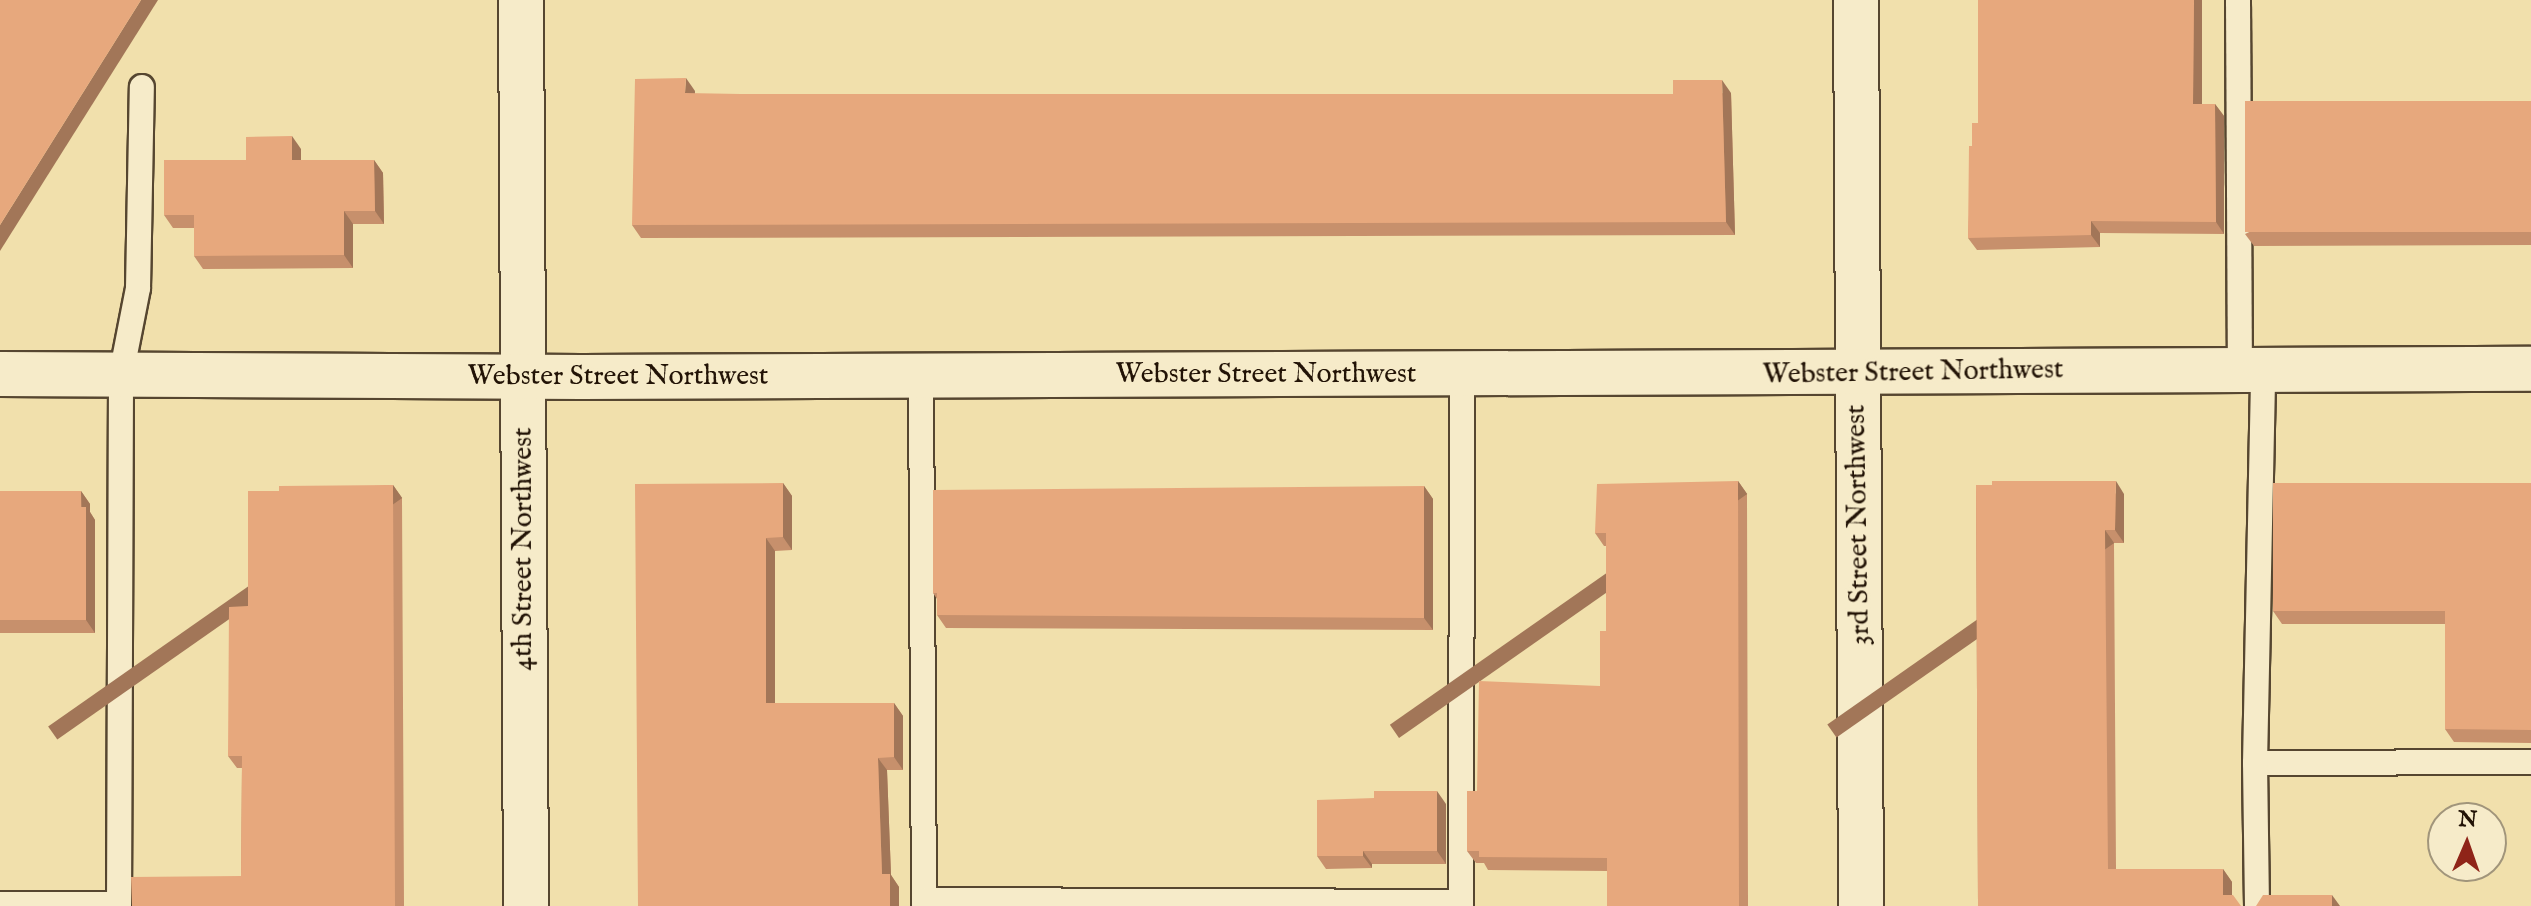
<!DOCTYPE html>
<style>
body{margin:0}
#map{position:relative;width:2531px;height:906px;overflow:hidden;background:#f1e0ac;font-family:"IM FELL English",serif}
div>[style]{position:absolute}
.roads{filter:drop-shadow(2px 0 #564630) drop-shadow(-2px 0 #564630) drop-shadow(0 2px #564630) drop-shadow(0 -2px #564630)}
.lane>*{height:24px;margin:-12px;padding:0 12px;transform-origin:12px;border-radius:12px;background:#f6ebc9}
.street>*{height:44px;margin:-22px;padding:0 22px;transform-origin:22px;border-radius:22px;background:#f6ebc9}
.wall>*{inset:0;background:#c7906c}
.shaded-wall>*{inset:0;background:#a27658;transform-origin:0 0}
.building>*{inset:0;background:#e7a87d;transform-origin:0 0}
span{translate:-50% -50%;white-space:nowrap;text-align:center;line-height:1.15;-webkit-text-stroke:6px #f6ebc9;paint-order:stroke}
.street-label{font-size:28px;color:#221306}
.north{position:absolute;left:2427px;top:802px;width:80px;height:80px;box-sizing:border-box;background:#f6ebc9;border:2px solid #a1957b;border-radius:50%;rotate:2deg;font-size:22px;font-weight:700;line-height:32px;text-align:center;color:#221306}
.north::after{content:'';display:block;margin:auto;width:28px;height:36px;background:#8f2418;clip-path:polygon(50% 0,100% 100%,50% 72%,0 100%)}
</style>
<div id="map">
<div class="roads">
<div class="lane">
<div style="left:2238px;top:0;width:371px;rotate:89.7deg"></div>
<div style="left:921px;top:376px;width:530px;rotate:89.68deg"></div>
<div style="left:2255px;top:763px;width:276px;rotate:-0.2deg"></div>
<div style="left:924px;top:900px;width:537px;rotate:0.21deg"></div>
<div style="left:0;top:904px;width:119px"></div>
<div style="left:119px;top:906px;width:531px;rotate:-89.78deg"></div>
<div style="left:121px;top:375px;width:89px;rotate:-78.9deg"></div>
<div style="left:138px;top:288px;width:201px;rotate:-88.9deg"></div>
<div style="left:1461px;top:906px;width:531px;rotate:-89.89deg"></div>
<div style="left:2257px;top:906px;width:143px;rotate:-90.8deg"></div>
<div style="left:2255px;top:763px;width:393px;rotate:-88.8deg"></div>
</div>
<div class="street">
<div style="left:521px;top:0;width:906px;rotate:89.68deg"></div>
<div style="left:1856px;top:0;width:906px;rotate:89.68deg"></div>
<div style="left:0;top:374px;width:582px;rotate:0.3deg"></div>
<div style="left:582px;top:377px;width:1949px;rotate:-0.24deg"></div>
</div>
</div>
<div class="wall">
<div style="clip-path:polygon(2202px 0,2202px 104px,2215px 104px,2224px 116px,2224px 234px,2100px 233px,2100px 247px,1977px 250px,1968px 238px,1972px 146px,1978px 123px)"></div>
<div style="clip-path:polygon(695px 91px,695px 94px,1673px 94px,1731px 93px,1735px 235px,641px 238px,632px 225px)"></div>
<div style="clip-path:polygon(2531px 101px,2531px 245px,2254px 246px,2245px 234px)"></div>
<div style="clip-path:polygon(301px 149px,301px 160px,374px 160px,383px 173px,384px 224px,353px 224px,353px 268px,203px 269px,194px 256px,194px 228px,173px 228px,164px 215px)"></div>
<div style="clip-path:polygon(1738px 481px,1747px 494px,1748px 906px,1607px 906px,1607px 871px,1488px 870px,1484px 863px,1476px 863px,1467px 851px,1477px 791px,1600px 686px,1606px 631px,1606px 546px,1604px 546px,1595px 533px)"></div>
<div style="clip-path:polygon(783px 483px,792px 496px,792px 550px,775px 551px,775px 703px,894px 703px,903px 716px,903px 770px,887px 770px,891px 875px,899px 887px,899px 906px,638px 906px)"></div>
<div style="clip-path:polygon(2531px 483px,2531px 743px,2454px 742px,2445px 729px,2445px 624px,2282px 624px,2273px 611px)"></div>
<div style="clip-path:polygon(393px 485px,402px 498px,404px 906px,132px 906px,241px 876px,242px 768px,237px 768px,228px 756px,248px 606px,279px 491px)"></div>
<div style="clip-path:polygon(1976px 485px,2124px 494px,2124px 543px,2114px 543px,2116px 869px,2223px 869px,2232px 882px,2232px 895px,1978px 906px)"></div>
<div style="clip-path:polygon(1424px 486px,1433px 499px,1433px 630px,946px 628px,937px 615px,937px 599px,933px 593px)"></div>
<div style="clip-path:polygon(0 491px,81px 491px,90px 504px,90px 512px,95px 520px,95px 633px,0 633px)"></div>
<div style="clip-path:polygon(1446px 804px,1446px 864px,1372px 864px,1372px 868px,1326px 869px,1317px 856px)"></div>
</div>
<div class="shaded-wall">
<div style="clip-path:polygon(141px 0,158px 0,0 251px,0 225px)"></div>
<div style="clip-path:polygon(2194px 0,2202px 0,2202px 116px,2193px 104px)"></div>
<div style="clip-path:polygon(686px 78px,695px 91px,694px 106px,685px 93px)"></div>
<div style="clip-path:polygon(1722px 80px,1731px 93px,1735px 235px,1726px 222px)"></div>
<div style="clip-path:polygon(2215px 104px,2224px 116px,2224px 234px,2216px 222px)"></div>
<div style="clip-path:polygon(292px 136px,301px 149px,301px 173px,292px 160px)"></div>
<div style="clip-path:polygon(374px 160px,383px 173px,384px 224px,375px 211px)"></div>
<div style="clip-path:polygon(344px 211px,353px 224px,353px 268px,344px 255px)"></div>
<div style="clip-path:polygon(2091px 221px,2100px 233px,2100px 247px,2091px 235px)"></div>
<div style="left:1738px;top:481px;width:16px;height:425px;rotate:55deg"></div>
<div style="clip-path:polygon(2116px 481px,2124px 494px,2124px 543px,2115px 530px)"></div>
<div style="clip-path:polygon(783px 483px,792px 496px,792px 550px,783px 537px)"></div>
<div style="left:393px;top:485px;width:16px;height:421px;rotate:55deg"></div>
<div style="clip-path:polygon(1424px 486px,1433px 499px,1433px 630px,1424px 618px)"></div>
<div style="clip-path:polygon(81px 491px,90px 504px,90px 512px,95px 520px,95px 633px,86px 620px)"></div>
<div style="left:2105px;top:530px;width:16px;height:339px;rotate:55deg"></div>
<div style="clip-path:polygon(766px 538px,775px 551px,775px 716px,766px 703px)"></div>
<div style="clip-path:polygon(894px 703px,903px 716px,903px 770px,894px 757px)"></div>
<div style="clip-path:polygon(878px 758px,887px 770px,891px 875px,899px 887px,899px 906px,890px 906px,882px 874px)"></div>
<div style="clip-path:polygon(1437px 791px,1446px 804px,1446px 864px,1437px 851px)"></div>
<div style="clip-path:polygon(1363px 851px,1372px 864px,1372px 868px,1363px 856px)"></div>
<div style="clip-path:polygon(2223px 869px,2232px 882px,2232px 906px,2223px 895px)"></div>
<div style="clip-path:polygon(2332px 895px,2340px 906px,2332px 906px)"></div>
</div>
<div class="building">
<div style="clip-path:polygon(0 0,141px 0,0 225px)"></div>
<div style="clip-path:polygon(1978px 0,2194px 0,2193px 104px,2215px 104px,2216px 222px,2091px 221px,2091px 235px,1968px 238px,1969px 146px,1972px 146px,1972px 123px,1978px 123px)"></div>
<div style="clip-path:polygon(686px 78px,685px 93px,741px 94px,1673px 94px,1673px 80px,1722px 80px,1726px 222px,632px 225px,635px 79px)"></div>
<div style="left:2531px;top:101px;width:131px;height:286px;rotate:90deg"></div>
<div style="clip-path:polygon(292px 136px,292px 160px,374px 160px,375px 211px,344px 211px,344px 255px,194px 256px,194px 215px,164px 215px,164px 160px,246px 160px,246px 137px)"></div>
<div style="clip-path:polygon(1738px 481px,1739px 906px,1607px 906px,1607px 858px,1479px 857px,1479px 851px,1467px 851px,1467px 791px,1477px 791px,1479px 681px,1600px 686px,1600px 631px,1606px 631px,1606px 533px,1595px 533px,1597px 484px)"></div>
<div style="clip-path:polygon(1992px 481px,2116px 481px,2115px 530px,2105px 530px,2108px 869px,2223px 869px,2223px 895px,2233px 895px,2241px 906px,1978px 906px,1976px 485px,1992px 485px)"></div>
<div style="clip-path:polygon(783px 483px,783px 537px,766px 538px,766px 703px,894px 703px,894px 757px,878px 758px,882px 874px,890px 874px,890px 906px,638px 906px,635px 484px)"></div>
<div style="clip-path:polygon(2273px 483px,2531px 483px,2531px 730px,2445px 729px,2445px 611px,2273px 611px)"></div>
<div style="clip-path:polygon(393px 485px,395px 906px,132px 906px,131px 877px,241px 876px,242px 756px,228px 756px,229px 607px,248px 606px,248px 491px,279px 491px,279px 486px)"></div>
<div style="clip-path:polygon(1424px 486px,1424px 618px,937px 615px,937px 593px,933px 593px,933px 490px)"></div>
<div style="clip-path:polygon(0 491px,81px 491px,81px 507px,86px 507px,86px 620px,0 620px)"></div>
<div style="clip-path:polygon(1374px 791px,1437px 791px,1437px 851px,1363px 851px,1363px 856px,1317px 856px,1317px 800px,1374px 798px)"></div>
<div style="clip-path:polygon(2263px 895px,2332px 895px,2332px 906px,2255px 906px,2256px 906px)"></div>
</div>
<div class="street-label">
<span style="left:1913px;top:373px;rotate:-1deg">Webster Street Northwest</span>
<span style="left:1266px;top:375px">Webster Street Northwest</span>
<span style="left:618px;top:377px">Webster Street Northwest</span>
<span style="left:1859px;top:525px;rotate:-91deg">3rd Street Northwest</span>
<span style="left:524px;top:549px;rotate:-90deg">4th Street Northwest</span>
</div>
<div class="north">N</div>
</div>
